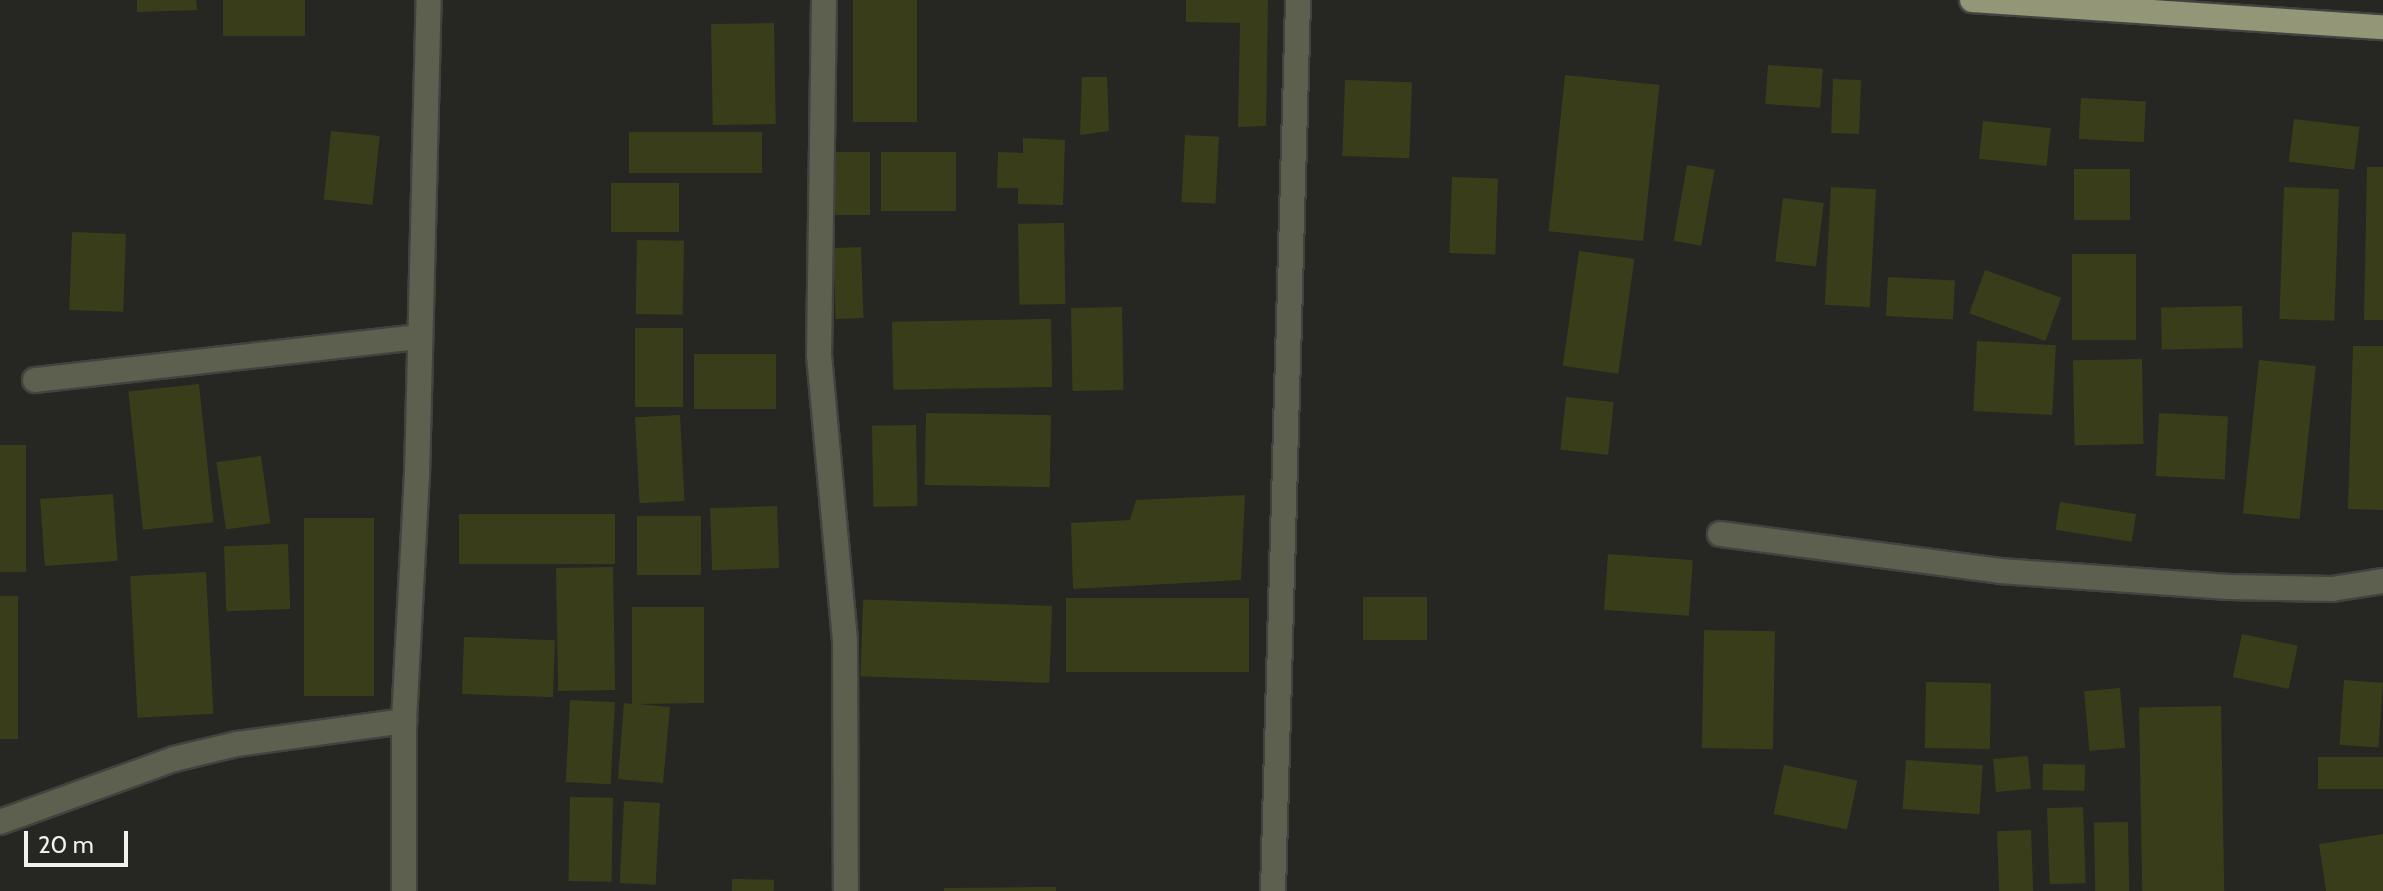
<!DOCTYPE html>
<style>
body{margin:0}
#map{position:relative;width:2383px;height:891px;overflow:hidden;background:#262722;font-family:Cabin,sans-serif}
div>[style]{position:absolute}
.building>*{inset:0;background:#3a3d1a;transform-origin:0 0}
.roads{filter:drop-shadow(2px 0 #42433f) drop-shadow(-2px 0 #42433f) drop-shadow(0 2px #42433f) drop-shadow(0 -2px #42433f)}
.minor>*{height:24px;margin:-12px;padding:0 12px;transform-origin:12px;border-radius:12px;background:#5d5f4f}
.major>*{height:24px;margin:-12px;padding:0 12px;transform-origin:12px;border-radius:12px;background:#939677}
span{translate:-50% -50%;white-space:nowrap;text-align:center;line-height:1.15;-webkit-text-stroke:8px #262722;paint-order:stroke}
.scale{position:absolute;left:24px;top:831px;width:104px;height:36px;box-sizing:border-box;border:4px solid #f1f2ee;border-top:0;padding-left:10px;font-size:24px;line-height:28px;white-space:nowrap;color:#f1f2ee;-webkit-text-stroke:6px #262722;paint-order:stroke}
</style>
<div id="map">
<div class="building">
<div style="clip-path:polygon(137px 0,196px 0,197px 10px,137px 12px)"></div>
<div style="left:223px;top:0;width:82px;height:36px"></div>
<div style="left:853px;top:0;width:64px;height:122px"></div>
<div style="clip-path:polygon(1186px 0,1268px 0,1266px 126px,1238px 127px,1240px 23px,1186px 22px)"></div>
<div style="left:774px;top:23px;width:101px;height:63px;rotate:89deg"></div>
<div style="left:1768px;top:65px;width:55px;height:39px;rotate:4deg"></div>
<div style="left:1565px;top:75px;width:95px;height:157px;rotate:6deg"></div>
<div style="clip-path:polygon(1082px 77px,1107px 77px,1109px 131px,1080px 135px)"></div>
<div style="left:1833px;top:79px;width:28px;height:54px;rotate:2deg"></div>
<div style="left:1345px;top:80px;width:67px;height:76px;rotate:2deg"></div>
<div style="left:2081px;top:98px;width:65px;height:41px;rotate:3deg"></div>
<div style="left:2294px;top:119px;width:66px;height:43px;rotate:7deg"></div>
<div style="left:1983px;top:121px;width:68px;height:38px;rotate:6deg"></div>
<div style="left:331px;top:131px;width:49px;height:69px;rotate:6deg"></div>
<div style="left:762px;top:132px;width:41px;height:133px;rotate:90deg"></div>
<div style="left:1185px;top:135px;width:34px;height:67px;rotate:3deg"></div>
<div style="clip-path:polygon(1023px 138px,1065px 140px,1063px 205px,1018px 204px,1018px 188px,997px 188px,998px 152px,1023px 153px)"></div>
<div style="left:829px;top:152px;width:41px;height:63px"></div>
<div style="left:881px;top:152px;width:75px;height:59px"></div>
<div style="left:1687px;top:165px;width:28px;height:77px;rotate:10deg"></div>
<div style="clip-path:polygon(2367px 167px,2383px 167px,2383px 320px,2364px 320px)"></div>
<div style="left:2074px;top:169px;width:56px;height:51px"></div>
<div style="left:1452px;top:177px;width:46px;height:76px;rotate:2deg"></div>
<div style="left:611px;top:183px;width:68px;height:49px"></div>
<div style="left:1831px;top:187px;width:45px;height:118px;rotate:3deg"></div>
<div style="left:2284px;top:187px;width:55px;height:132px;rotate:2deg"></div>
<div style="left:1783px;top:198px;width:41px;height:64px;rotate:7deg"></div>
<div style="left:1064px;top:223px;width:81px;height:46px;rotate:89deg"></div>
<div style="left:72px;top:232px;width:54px;height:78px;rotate:2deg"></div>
<div style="left:637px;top:240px;width:47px;height:74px;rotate:1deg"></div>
<div style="left:861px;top:247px;width:71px;height:28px;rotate:88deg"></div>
<div style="left:1579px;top:251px;width:56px;height:116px;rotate:8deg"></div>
<div style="left:2072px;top:254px;width:64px;height:86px"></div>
<div style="left:1985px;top:270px;width:81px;height:46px;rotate:20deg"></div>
<div style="left:1888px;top:277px;width:67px;height:39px;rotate:3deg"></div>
<div style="left:2242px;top:306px;width:42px;height:81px;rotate:89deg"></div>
<div style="left:1122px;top:307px;width:83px;height:51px;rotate:89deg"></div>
<div style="left:1051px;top:319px;width:68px;height:159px;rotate:89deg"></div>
<div style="left:683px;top:328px;width:79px;height:48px;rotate:90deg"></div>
<div style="left:1977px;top:341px;width:79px;height:70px;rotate:3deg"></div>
<div style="clip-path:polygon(2353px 346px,2383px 346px,2383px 510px,2348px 509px)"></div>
<div style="left:694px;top:354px;width:82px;height:55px"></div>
<div style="left:2142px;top:359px;width:85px;height:69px;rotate:89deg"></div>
<div style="left:2259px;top:360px;width:57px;height:154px;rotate:6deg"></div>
<div style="left:199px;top:384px;width:139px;height:71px;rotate:84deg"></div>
<div style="left:1566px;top:397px;width:48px;height:53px;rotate:6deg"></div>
<div style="left:926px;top:413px;width:125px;height:72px;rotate:1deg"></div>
<div style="left:2159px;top:413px;width:69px;height:63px;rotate:3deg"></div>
<div style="left:680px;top:415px;width:86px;height:45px;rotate:87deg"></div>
<div style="left:916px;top:425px;width:81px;height:44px;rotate:89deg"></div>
<div style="left:0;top:445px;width:26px;height:127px"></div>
<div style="left:261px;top:456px;width:68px;height:45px;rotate:82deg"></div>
<div style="left:113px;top:494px;width:67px;height:73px;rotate:86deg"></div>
<div style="clip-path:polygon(1245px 495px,1241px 580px,1073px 589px,1071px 523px,1130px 520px,1136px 500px)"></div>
<div style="left:2060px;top:502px;width:77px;height:28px;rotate:9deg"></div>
<div style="left:777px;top:506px;width:62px;height:67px;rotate:88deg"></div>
<div style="left:459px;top:514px;width:156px;height:50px"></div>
<div style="left:701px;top:516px;width:59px;height:64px;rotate:90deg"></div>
<div style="left:374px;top:518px;width:178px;height:70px;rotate:90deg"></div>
<div style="left:288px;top:544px;width:65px;height:64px;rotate:88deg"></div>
<div style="left:1608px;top:554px;width:85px;height:56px;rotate:4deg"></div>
<div style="left:613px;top:567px;width:123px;height:57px;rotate:89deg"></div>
<div style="left:206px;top:572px;width:142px;height:76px;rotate:87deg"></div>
<div style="left:18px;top:596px;width:143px;height:18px;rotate:90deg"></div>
<div style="left:1427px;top:597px;width:43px;height:64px;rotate:90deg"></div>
<div style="left:1249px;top:598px;width:74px;height:183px;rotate:90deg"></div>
<div style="left:1052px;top:606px;width:77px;height:189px;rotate:92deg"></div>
<div style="clip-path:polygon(632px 607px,704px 607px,704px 703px,638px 704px,670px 707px,663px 783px,618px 779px,624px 703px,632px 704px)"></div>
<div style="left:1704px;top:630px;width:71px;height:118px;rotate:1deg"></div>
<div style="left:2242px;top:634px;width:57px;height:44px;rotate:12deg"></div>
<div style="left:464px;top:637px;width:91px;height:57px;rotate:2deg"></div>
<div style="left:2344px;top:680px;width:39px;height:65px;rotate:4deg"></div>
<div style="left:1926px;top:682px;width:65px;height:66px;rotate:1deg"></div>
<div style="left:2120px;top:688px;width:60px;height:36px;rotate:85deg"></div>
<div style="left:570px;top:700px;width:45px;height:82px;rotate:3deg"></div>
<div style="left:2221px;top:706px;width:185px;height:82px;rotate:89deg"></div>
<div style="left:2028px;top:756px;width:33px;height:35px;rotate:85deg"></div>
<div style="left:2318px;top:757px;width:65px;height:32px"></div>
<div style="left:1906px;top:760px;width:77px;height:49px;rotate:4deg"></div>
<div style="left:2043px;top:764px;width:42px;height:26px;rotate:1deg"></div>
<div style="left:1784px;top:765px;width:75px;height:50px;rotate:12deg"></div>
<div style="left:570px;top:797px;width:43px;height:84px;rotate:1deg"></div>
<div style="left:624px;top:801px;width:36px;height:82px;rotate:3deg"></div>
<div style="left:2083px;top:807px;width:76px;height:36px;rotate:88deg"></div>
<div style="left:2128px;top:822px;width:69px;height:34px;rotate:89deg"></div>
<div style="left:2031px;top:830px;width:61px;height:34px;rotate:88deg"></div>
<div style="clip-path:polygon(2383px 834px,2383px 891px,2326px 891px,2319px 844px)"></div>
<div style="left:732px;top:879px;width:42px;height:12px;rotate:1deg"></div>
<div style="clip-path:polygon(1056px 887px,1056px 891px,944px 891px,944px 888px)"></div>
</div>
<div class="roads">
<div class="minor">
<div style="left:824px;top:0;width:355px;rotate:90.8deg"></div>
<div style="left:819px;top:355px;width:288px;rotate:84.8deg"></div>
<div style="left:845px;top:642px;width:249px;rotate:89.8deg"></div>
<div style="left:35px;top:380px;width:386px;rotate:-6.4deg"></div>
<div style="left:1720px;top:534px;width:282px;rotate:7.5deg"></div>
<div style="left:2000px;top:571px;width:229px;rotate:4deg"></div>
<div style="left:2228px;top:587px;width:104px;rotate:1.1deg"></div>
<div style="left:2332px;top:589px;width:52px;rotate:-8.9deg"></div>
<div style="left:0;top:822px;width:185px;rotate:-19.9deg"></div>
<div style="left:174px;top:759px;width:65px;rotate:-13.4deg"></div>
<div style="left:237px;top:744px;width:169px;rotate:-7.8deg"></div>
<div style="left:404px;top:891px;width:170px;rotate:-90deg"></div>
<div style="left:404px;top:721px;width:245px;rotate:-87deg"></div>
<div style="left:417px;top:476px;width:476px;rotate:-88.6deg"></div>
<div style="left:1273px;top:891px;width:891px;rotate:-88.39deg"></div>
</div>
<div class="major">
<div style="left:1972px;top:0;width:412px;rotate:3.8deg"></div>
</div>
</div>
<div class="scale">20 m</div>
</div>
